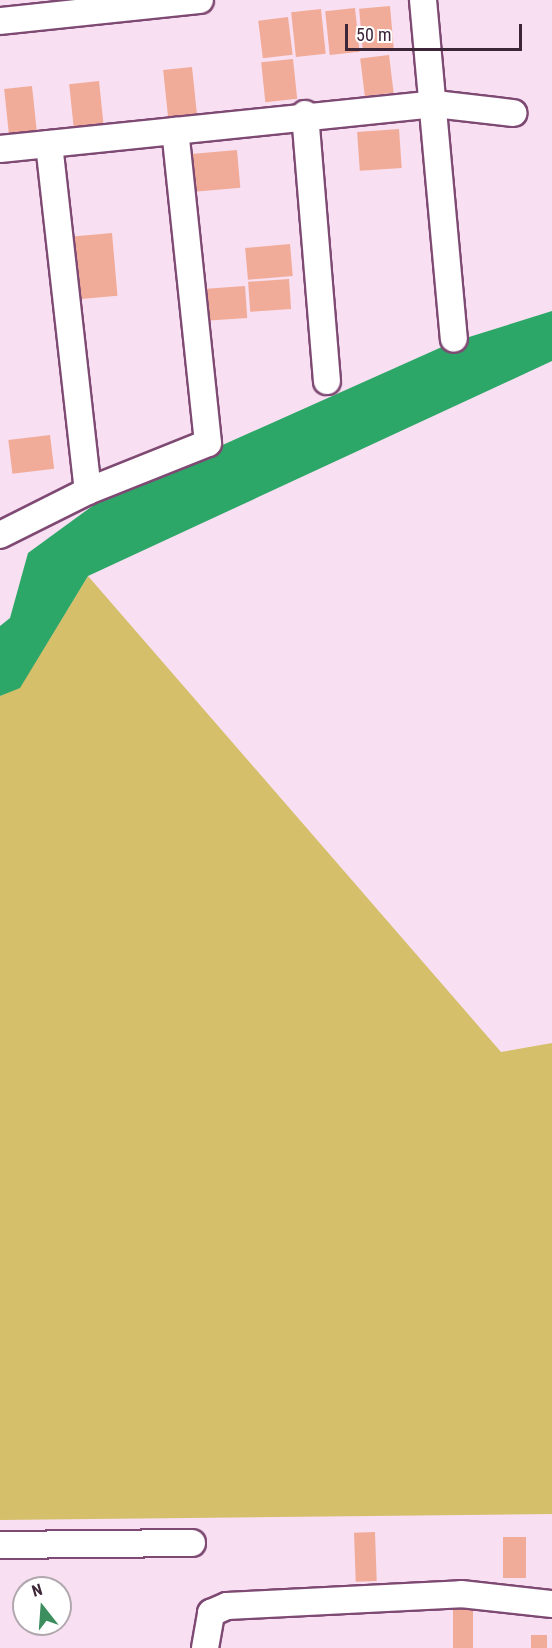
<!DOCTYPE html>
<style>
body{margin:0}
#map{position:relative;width:552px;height:1648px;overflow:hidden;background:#f8dff1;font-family:"Roboto Condensed",sans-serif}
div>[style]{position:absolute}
.green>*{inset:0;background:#d5bf6a}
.water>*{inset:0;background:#2ca768}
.building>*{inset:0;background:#f1ac99;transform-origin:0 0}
.roads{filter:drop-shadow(2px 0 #7e4a73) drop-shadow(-2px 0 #7e4a73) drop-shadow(0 2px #7e4a73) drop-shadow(0 -2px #7e4a73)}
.minor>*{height:26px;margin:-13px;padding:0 13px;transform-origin:13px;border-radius:13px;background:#fff}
span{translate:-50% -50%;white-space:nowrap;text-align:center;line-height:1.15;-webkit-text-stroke:4.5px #fff;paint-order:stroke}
.north{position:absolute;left:12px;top:1576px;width:60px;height:60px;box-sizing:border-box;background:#fff;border:2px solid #b1a8af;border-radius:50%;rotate:343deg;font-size:16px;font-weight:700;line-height:24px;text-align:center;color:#3c2536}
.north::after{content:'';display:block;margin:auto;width:21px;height:27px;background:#3c8e5f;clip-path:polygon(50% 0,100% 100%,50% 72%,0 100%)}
.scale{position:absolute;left:345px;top:24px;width:177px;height:27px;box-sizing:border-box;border:3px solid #3c2536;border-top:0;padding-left:8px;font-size:18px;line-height:21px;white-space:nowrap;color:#3c2536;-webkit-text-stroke:4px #fff;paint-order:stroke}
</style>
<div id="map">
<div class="green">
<div style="clip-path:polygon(88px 576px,501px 1052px,552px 1043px,552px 1514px,0 1520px,0 696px,20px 687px)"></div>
</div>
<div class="water">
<div style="clip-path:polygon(552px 311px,552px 361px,88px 576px,20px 688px,0 696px,0 626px,10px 618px,28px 553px,102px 499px,453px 342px)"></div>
</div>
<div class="building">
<div style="left:390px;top:6px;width:42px;height:31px;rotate:85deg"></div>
<div style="left:355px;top:8px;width:44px;height:30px;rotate:84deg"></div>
<div style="left:321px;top:9px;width:45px;height:30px;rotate:84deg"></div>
<div style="left:288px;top:17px;width:38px;height:30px;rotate:83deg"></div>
<div style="left:389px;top:55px;width:38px;height:29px;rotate:83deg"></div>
<div style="left:293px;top:59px;width:40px;height:32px;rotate:84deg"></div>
<div style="left:192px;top:67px;width:47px;height:29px;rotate:84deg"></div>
<div style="left:99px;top:81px;width:45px;height:30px;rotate:84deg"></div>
<div style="left:32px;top:86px;width:45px;height:28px;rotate:84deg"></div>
<div style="left:399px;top:129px;width:39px;height:42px;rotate:86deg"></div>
<div style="left:237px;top:150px;width:38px;height:46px;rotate:85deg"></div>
<div style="left:112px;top:233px;width:63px;height:42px;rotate:85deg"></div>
<div style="left:290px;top:244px;width:32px;height:45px;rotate:85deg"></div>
<div style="left:289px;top:279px;width:30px;height:41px;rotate:86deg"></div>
<div style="left:245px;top:286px;width:32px;height:42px;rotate:86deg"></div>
<div style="left:50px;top:435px;width:34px;height:42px;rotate:83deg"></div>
<div style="left:375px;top:1532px;width:49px;height:21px;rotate:88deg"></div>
<div style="left:503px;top:1537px;width:23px;height:41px"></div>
<div style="left:453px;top:1600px;width:20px;height:48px"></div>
<div style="left:531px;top:1635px;width:16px;height:13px"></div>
</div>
<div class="roads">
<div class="minor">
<div style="left:423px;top:0;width:340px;rotate:84.8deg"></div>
<div style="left:0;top:21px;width:201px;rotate:-6deg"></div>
<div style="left:305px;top:114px;width:268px;rotate:85.3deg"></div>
<div style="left:49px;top:144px;width:349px;rotate:83.6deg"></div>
<div style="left:0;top:149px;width:437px;rotate:-5.9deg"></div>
<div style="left:435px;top:104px;width:79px;rotate:6.6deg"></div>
<div style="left:0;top:535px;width:98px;rotate:-26.6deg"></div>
<div style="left:88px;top:491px;width:129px;rotate:-21.8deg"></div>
<div style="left:208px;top:443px;width:314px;rotate:-96deg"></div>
<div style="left:0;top:1545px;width:192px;rotate:-0.6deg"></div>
<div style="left:205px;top:1648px;width:36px;rotate:-80deg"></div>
<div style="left:211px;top:1613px;width:17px;rotate:-24deg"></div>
<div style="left:227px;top:1606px;width:234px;rotate:-2.9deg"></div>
<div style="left:461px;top:1594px;width:92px;rotate:6.3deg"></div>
</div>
</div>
<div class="north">N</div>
<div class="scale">50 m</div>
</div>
